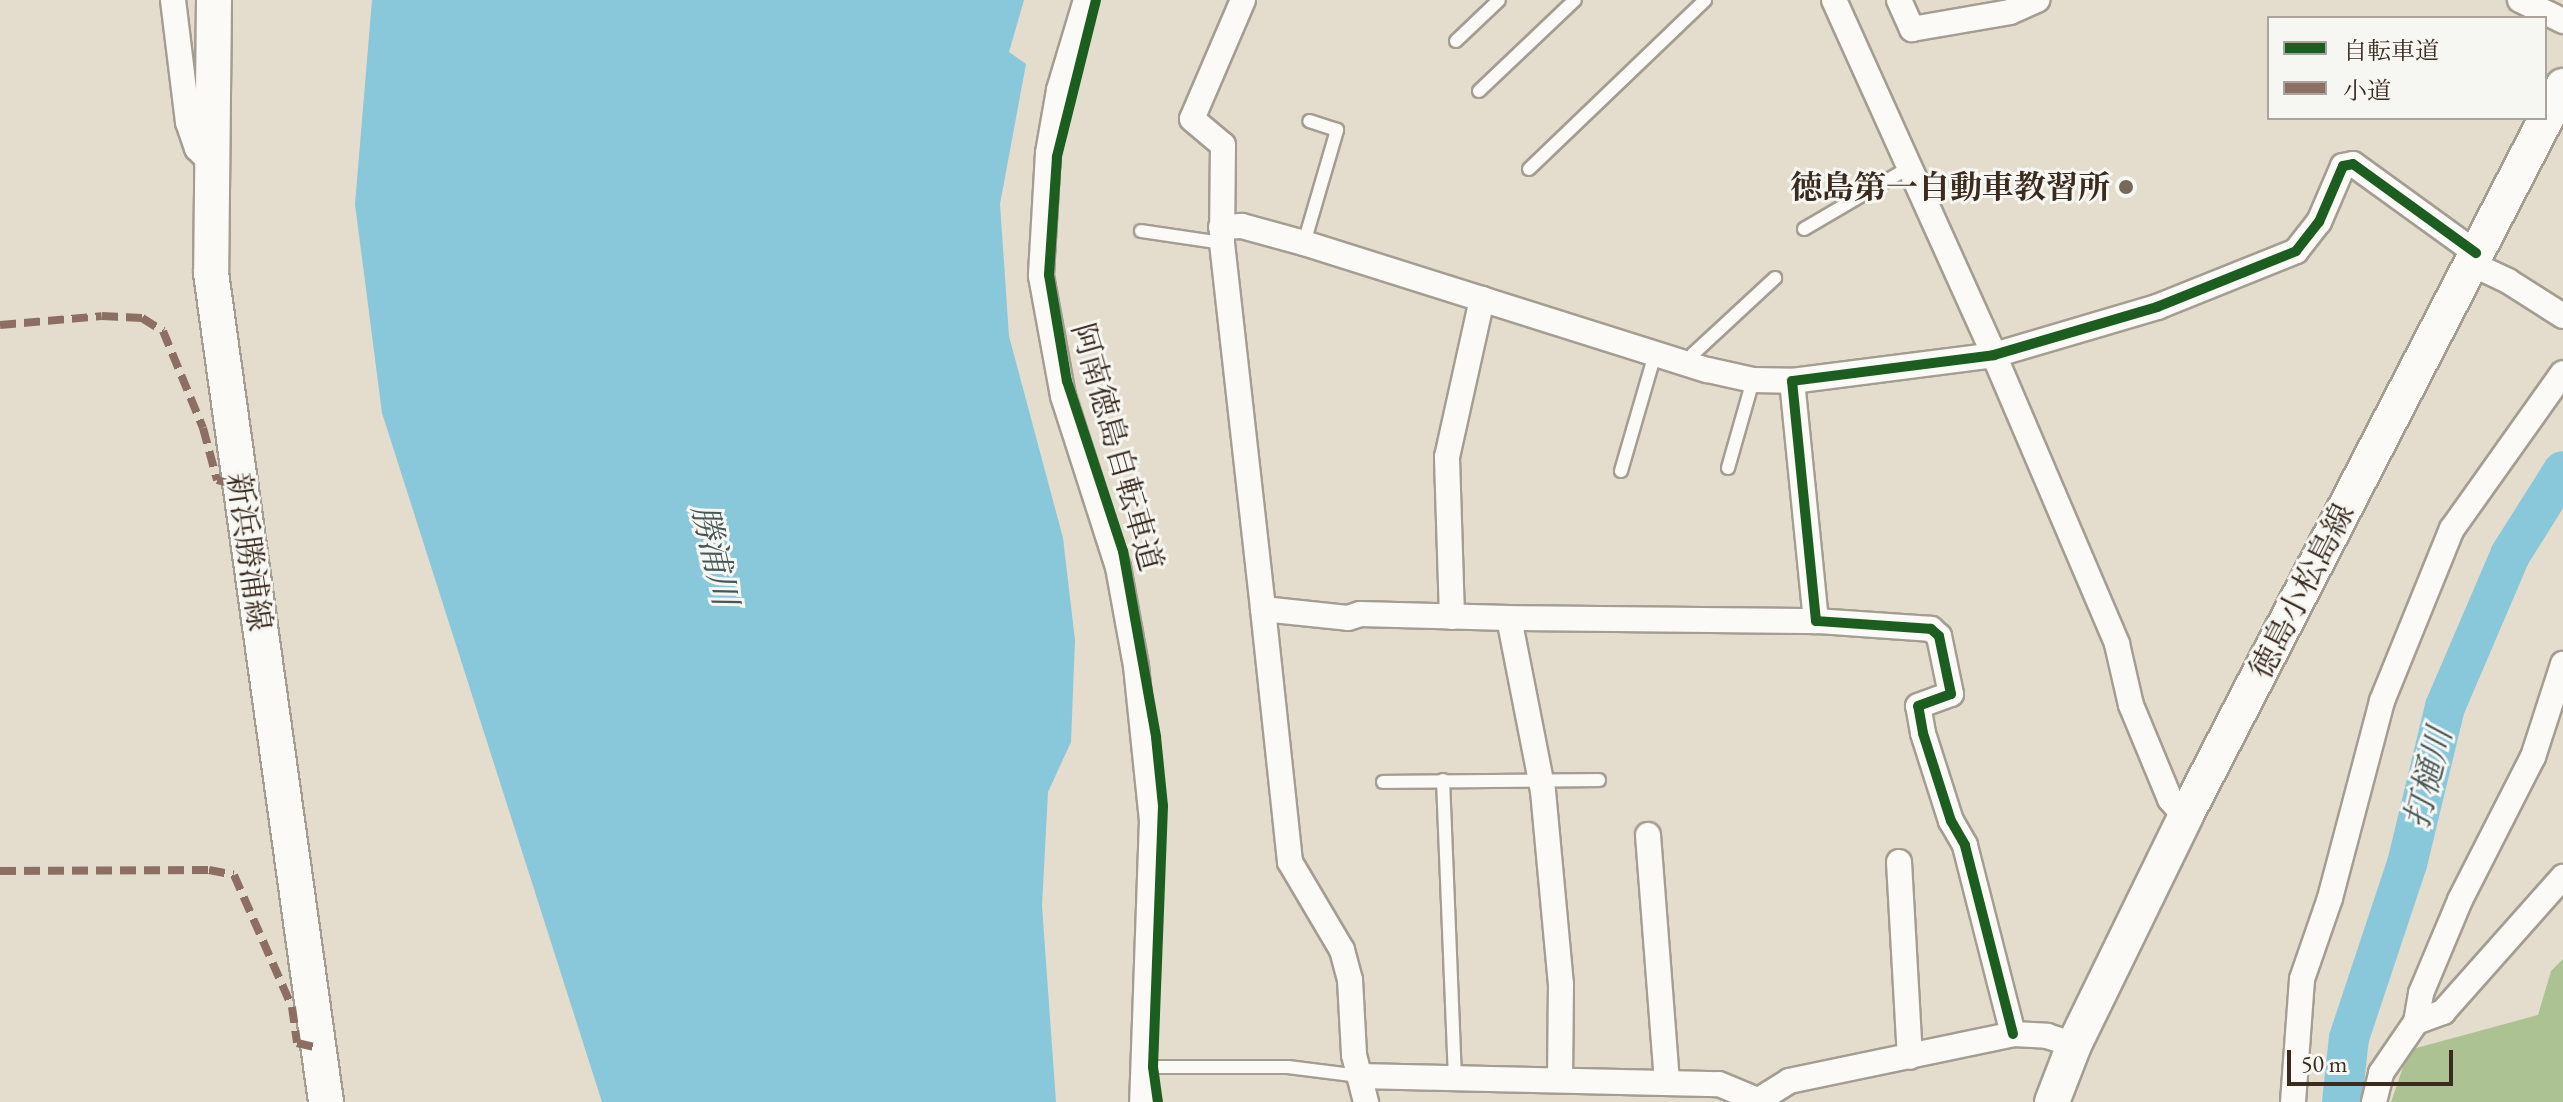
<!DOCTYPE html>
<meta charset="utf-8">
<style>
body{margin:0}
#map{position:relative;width:2563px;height:1102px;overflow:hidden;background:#e4dccc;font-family:"EB Garamond","Noto Serif JP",serif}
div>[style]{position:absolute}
.forest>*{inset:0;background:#acc293}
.water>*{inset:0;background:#89c8da}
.river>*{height:40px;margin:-20px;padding:0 20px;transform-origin:20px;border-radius:20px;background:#89c8da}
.roads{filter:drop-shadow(2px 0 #a49d92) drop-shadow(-2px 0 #a49d92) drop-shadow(0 2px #a49d92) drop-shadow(0 -2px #a49d92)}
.service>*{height:12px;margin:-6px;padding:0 6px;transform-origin:6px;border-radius:6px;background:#fbfaf7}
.minor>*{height:24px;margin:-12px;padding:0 12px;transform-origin:12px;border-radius:12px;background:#fbfaf7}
.secondary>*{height:34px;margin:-17px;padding:0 17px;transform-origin:17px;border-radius:17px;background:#fbfaf7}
.quiet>*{height:8px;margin-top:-4px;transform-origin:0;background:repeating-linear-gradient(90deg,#8d6e63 0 16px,transparent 0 24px)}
.cycleway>*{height:10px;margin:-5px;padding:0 5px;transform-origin:5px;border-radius:5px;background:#1b5e20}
.dots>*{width:22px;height:22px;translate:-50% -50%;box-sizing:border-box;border:4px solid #f6f6f2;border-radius:50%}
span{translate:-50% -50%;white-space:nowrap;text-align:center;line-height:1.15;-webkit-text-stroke:6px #f6f6f2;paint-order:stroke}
.poi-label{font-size:32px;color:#3b2a1e;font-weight:700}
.right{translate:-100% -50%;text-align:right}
.street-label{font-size:32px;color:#3b2a1e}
.water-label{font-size:34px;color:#475758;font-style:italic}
.legend{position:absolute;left:2267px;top:16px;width:280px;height:104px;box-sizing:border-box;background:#f6f6f2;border:2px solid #aba49d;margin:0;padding:10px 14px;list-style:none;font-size:24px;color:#3b2a1e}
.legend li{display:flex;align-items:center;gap:16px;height:40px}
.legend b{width:40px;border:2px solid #aba49d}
.scale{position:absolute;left:2287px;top:1050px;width:166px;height:36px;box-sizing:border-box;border:4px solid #3b2a1e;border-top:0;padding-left:10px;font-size:24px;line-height:28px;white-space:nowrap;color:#3b2a1e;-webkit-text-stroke:6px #f6f6f2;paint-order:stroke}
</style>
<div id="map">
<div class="forest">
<div style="clip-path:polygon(2563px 959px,2563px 1102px,2391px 1102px,2409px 1050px,2538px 1015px,2551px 971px)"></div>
</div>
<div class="water">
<div style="clip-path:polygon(372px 0,1024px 0,1009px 52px,1026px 64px,1000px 204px,1009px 336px,1063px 538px,1075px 640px,1071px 742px,1048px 792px,1042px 906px,1056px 1102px,602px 1102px,382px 413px,355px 204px)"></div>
</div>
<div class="river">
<div style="left:2342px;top:1102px;width:64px;rotate:-83.8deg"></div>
<div style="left:2349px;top:1038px;width:183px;rotate:-71.6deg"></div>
<div style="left:2407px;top:864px;width:162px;rotate:-76.4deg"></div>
<div style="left:2445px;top:707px;width:165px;rotate:-66.8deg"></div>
<div style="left:2510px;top:555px;width:99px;rotate:-57.8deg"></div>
</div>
<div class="roads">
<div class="service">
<div style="left:1456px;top:41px;width:59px;rotate:-43.6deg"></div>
<div style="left:1479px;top:91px;width:132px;rotate:-43.5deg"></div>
<div style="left:1529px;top:169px;width:244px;rotate:-43.8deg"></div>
<div style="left:1804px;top:229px;width:123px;rotate:-30.3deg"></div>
<div style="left:1141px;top:231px;width:82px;rotate:8.4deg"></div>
<div style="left:1304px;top:243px;width:118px;rotate:-73.7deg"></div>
<div style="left:1337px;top:130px;width:29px;rotate:-162deg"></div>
<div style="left:1688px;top:364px;width:11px;rotate:-63deg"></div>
<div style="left:1693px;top:354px;width:112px;rotate:-42.8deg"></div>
<div style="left:1728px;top:468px;width:91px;rotate:-74.1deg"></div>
<div style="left:1621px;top:471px;width:122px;rotate:-73.8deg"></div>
<div style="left:1443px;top:780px;width:296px;rotate:87.7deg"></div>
<div style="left:1383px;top:782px;width:216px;rotate:-0.5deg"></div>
<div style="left:1153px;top:1067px;width:135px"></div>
<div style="left:1288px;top:1067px;width:72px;rotate:7.2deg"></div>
</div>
<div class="minor">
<div style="left:173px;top:0;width:123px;rotate:83deg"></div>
<div style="left:188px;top:122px;width:28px;rotate:71deg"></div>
<div style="left:197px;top:148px;width:18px;rotate:47deg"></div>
<div style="left:1086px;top:0;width:94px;rotate:106.7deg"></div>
<div style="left:1059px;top:90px;width:64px;rotate:99.9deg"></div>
<div style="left:1048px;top:153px;width:123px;rotate:93.3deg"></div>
<div style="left:1041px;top:276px;width:122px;rotate:79.6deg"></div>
<div style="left:1063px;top:396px;width:180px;rotate:72.2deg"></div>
<div style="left:1118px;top:567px;width:101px;rotate:79.7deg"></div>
<div style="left:1136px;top:666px;width:155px;rotate:84.1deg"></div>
<div style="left:1152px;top:820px;width:282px;rotate:92deg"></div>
<div style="left:1243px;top:0;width:129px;rotate:113.2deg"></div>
<div style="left:1192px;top:119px;width:40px;rotate:40deg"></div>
<div style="left:1223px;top:145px;width:98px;rotate:90.6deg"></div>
<div style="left:1222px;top:243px;width:368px;rotate:83.6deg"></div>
<div style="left:1263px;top:609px;width:85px;rotate:6deg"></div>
<div style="left:1348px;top:618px;width:13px;rotate:-18deg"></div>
<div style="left:1360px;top:614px;width:149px;rotate:1.5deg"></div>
<div style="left:1509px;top:618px;width:176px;rotate:78.9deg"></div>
<div style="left:1543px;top:791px;width:194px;rotate:84.7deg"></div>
<div style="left:1561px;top:984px;width:96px;rotate:90.6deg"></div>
<div style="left:1834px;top:0;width:389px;rotate:65.7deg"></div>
<div style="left:1994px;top:355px;width:314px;rotate:66.9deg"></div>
<div style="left:2117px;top:644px;width:63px;rotate:77.1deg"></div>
<div style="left:2131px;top:705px;width:102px;rotate:67.5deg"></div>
<div style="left:2170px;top:799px;width:23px;rotate:50deg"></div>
<div style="left:1899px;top:0;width:32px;rotate:66deg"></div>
<div style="left:1912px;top:29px;width:99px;rotate:-9.8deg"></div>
<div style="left:2010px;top:12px;width:30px;rotate:-24deg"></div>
<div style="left:2520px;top:0;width:48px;rotate:26deg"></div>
<div style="left:1221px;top:227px;width:21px;rotate:-3deg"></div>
<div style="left:1242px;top:226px;width:64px;rotate:15.3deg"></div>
<div style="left:1304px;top:243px;width:423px;rotate:17.5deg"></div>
<div style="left:1708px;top:370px;width:46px;rotate:12.5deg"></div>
<div style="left:1753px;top:380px;width:39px;rotate:1deg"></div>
<div style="left:2470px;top:263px;width:42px;rotate:25.3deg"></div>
<div style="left:2508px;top:281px;width:65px;rotate:32.5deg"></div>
<div style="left:1263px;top:609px;width:254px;rotate:83.9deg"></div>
<div style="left:1290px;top:862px;width:102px;rotate:59.4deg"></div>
<div style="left:1342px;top:950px;width:31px;rotate:75deg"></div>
<div style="left:1350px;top:980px;width:75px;rotate:86.9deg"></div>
<div style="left:1354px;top:1055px;width:49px;rotate:75.7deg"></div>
<div style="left:1452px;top:617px;width:160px;rotate:-91.8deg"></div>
<div style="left:1447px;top:457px;width:162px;rotate:-77.5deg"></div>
<div style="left:1509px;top:618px;width:307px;rotate:0.6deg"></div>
<div style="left:1648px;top:835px;width:248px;rotate:85.6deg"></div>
<div style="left:1899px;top:862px;width:195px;rotate:86.8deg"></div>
<div style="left:2416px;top:1022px;width:29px;rotate:-80deg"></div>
<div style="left:2421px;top:993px;width:101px;rotate:-67.2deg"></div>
<div style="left:2460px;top:900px;width:161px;rotate:-63deg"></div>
<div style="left:2533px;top:757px;width:98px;rotate:-72.1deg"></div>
<div style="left:2013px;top:1034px;width:195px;rotate:-104.3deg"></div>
<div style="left:1965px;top:845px;width:28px;rotate:-120deg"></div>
<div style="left:1951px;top:821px;width:92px;rotate:-107.7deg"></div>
<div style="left:1923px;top:733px;width:27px;rotate:-100deg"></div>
<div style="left:1918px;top:706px;width:35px;rotate:-20deg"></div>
<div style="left:1951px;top:694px;width:59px;rotate:-101.7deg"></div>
<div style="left:1939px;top:636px;width:11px;rotate:-139deg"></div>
<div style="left:1931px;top:629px;width:115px;rotate:-176deg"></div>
<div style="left:1816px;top:621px;width:241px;rotate:-95.7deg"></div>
<div style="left:1792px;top:381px;width:204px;rotate:-7.3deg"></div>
<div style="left:1994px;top:355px;width:170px;rotate:-16.4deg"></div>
<div style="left:2157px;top:307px;width:150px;rotate:-21.9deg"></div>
<div style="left:2296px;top:251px;width:37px;rotate:-52deg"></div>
<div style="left:2319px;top:222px;width:61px;rotate:-66.8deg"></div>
<div style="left:2343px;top:166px;width:10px;rotate:-11deg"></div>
<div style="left:2353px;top:164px;width:152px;rotate:35.9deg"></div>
<div style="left:1359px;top:1076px;width:360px;rotate:1.3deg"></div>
<div style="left:1719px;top:1084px;width:47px;rotate:22.7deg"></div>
<div style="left:1759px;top:1100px;width:36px;rotate:-32deg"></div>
<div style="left:1789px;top:1081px;width:229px;rotate:-11.8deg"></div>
<div style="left:2013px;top:1034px;width:34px;rotate:3deg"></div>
<div style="left:2047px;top:1036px;width:28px;rotate:18deg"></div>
<div style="left:2293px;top:1102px;width:123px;rotate:-85.8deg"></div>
<div style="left:2302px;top:979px;width:86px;rotate:-70.9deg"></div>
<div style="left:2330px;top:898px;width:204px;rotate:-75.2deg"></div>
<div style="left:2382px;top:701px;width:186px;rotate:-67.9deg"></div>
<div style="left:2452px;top:529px;width:191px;rotate:-54.6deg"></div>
<div style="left:2374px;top:1102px;width:30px;rotate:-76deg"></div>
<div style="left:2381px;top:1073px;width:62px;rotate:-55.5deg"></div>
<div style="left:2416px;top:1022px;width:29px;rotate:-20deg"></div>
<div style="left:2443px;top:1012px;width:181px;rotate:-48.4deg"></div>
</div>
<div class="secondary">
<div style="left:214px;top:0;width:273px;rotate:90.6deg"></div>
<div style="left:211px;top:273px;width:837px;rotate:82.1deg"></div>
<div style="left:2052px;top:1102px;width:61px;rotate:-68.9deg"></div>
<div style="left:2074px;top:1045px;width:254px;rotate:-64deg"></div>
<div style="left:2185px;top:817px;width:823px;rotate:-62.66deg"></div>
</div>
</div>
<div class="quiet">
<div style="left:0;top:325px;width:102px;rotate:-5deg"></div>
<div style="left:102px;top:316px;width:40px;rotate:2.9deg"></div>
<div style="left:142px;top:318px;width:25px;rotate:32deg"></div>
<div style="left:163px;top:331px;width:105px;rotate:67.6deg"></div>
<div style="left:203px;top:428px;width:54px;rotate:74.9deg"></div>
<div style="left:217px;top:480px;width:23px;rotate:15deg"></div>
<div style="left:0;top:871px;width:209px;rotate:-0.3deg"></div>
<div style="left:209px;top:870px;width:25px;rotate:11deg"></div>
<div style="left:234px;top:875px;width:144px;rotate:66.3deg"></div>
<div style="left:292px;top:1007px;width:36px;rotate:82deg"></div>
<div style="left:297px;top:1043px;width:23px;rotate:13deg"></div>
</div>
<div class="cycleway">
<div style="left:1096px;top:0;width:162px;rotate:104deg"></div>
<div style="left:1057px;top:157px;width:118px;rotate:93.9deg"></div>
<div style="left:1049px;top:275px;width:108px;rotate:80.4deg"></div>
<div style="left:1067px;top:381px;width:179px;rotate:71.8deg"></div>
<div style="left:1123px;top:551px;width:189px;rotate:79.9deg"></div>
<div style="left:1156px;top:737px;width:69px;rotate:84.2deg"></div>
<div style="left:1163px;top:806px;width:261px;rotate:92.2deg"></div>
<div style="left:1153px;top:1067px;width:35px;rotate:82deg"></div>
<div style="left:2013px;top:1034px;width:195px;rotate:-104.3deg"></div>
<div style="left:1965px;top:845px;width:28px;rotate:-120deg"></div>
<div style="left:1951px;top:821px;width:92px;rotate:-107.7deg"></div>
<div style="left:1923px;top:733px;width:27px;rotate:-100deg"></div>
<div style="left:1918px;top:706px;width:35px;rotate:-20deg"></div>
<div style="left:1951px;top:694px;width:59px;rotate:-101.7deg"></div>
<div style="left:1939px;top:636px;width:11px;rotate:-139deg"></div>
<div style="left:1931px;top:629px;width:115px;rotate:-176deg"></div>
<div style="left:1816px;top:621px;width:241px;rotate:-95.7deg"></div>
<div style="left:1792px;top:381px;width:204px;rotate:-7.3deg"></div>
<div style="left:1994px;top:355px;width:170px;rotate:-16.4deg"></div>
<div style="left:2157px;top:307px;width:150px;rotate:-21.9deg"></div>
<div style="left:2296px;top:251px;width:37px;rotate:-52deg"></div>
<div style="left:2319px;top:222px;width:61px;rotate:-66.8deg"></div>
<div style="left:2343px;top:166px;width:10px;rotate:-11deg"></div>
<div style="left:2353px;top:164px;width:152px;rotate:35.9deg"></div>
</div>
<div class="dots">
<div style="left:2126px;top:187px;background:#76685b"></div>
</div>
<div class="poi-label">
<span class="right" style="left:2110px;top:187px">徳島第一自動車教習所</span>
</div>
<div class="street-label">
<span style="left:1117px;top:447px;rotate:74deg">阿南徳島自転車道</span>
<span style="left:249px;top:552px;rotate:82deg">新浜勝浦線</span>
<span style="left:2302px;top:591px;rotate:-63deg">徳島小松島線</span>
</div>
<div class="water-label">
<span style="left:715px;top:555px;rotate:77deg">勝浦川</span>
<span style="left:2428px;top:778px;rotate:-76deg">打樋川</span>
</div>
<ul class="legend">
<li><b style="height:10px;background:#1b5e20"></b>自転車道</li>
<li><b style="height:10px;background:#8d6e63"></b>小道</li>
</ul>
<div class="scale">50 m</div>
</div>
